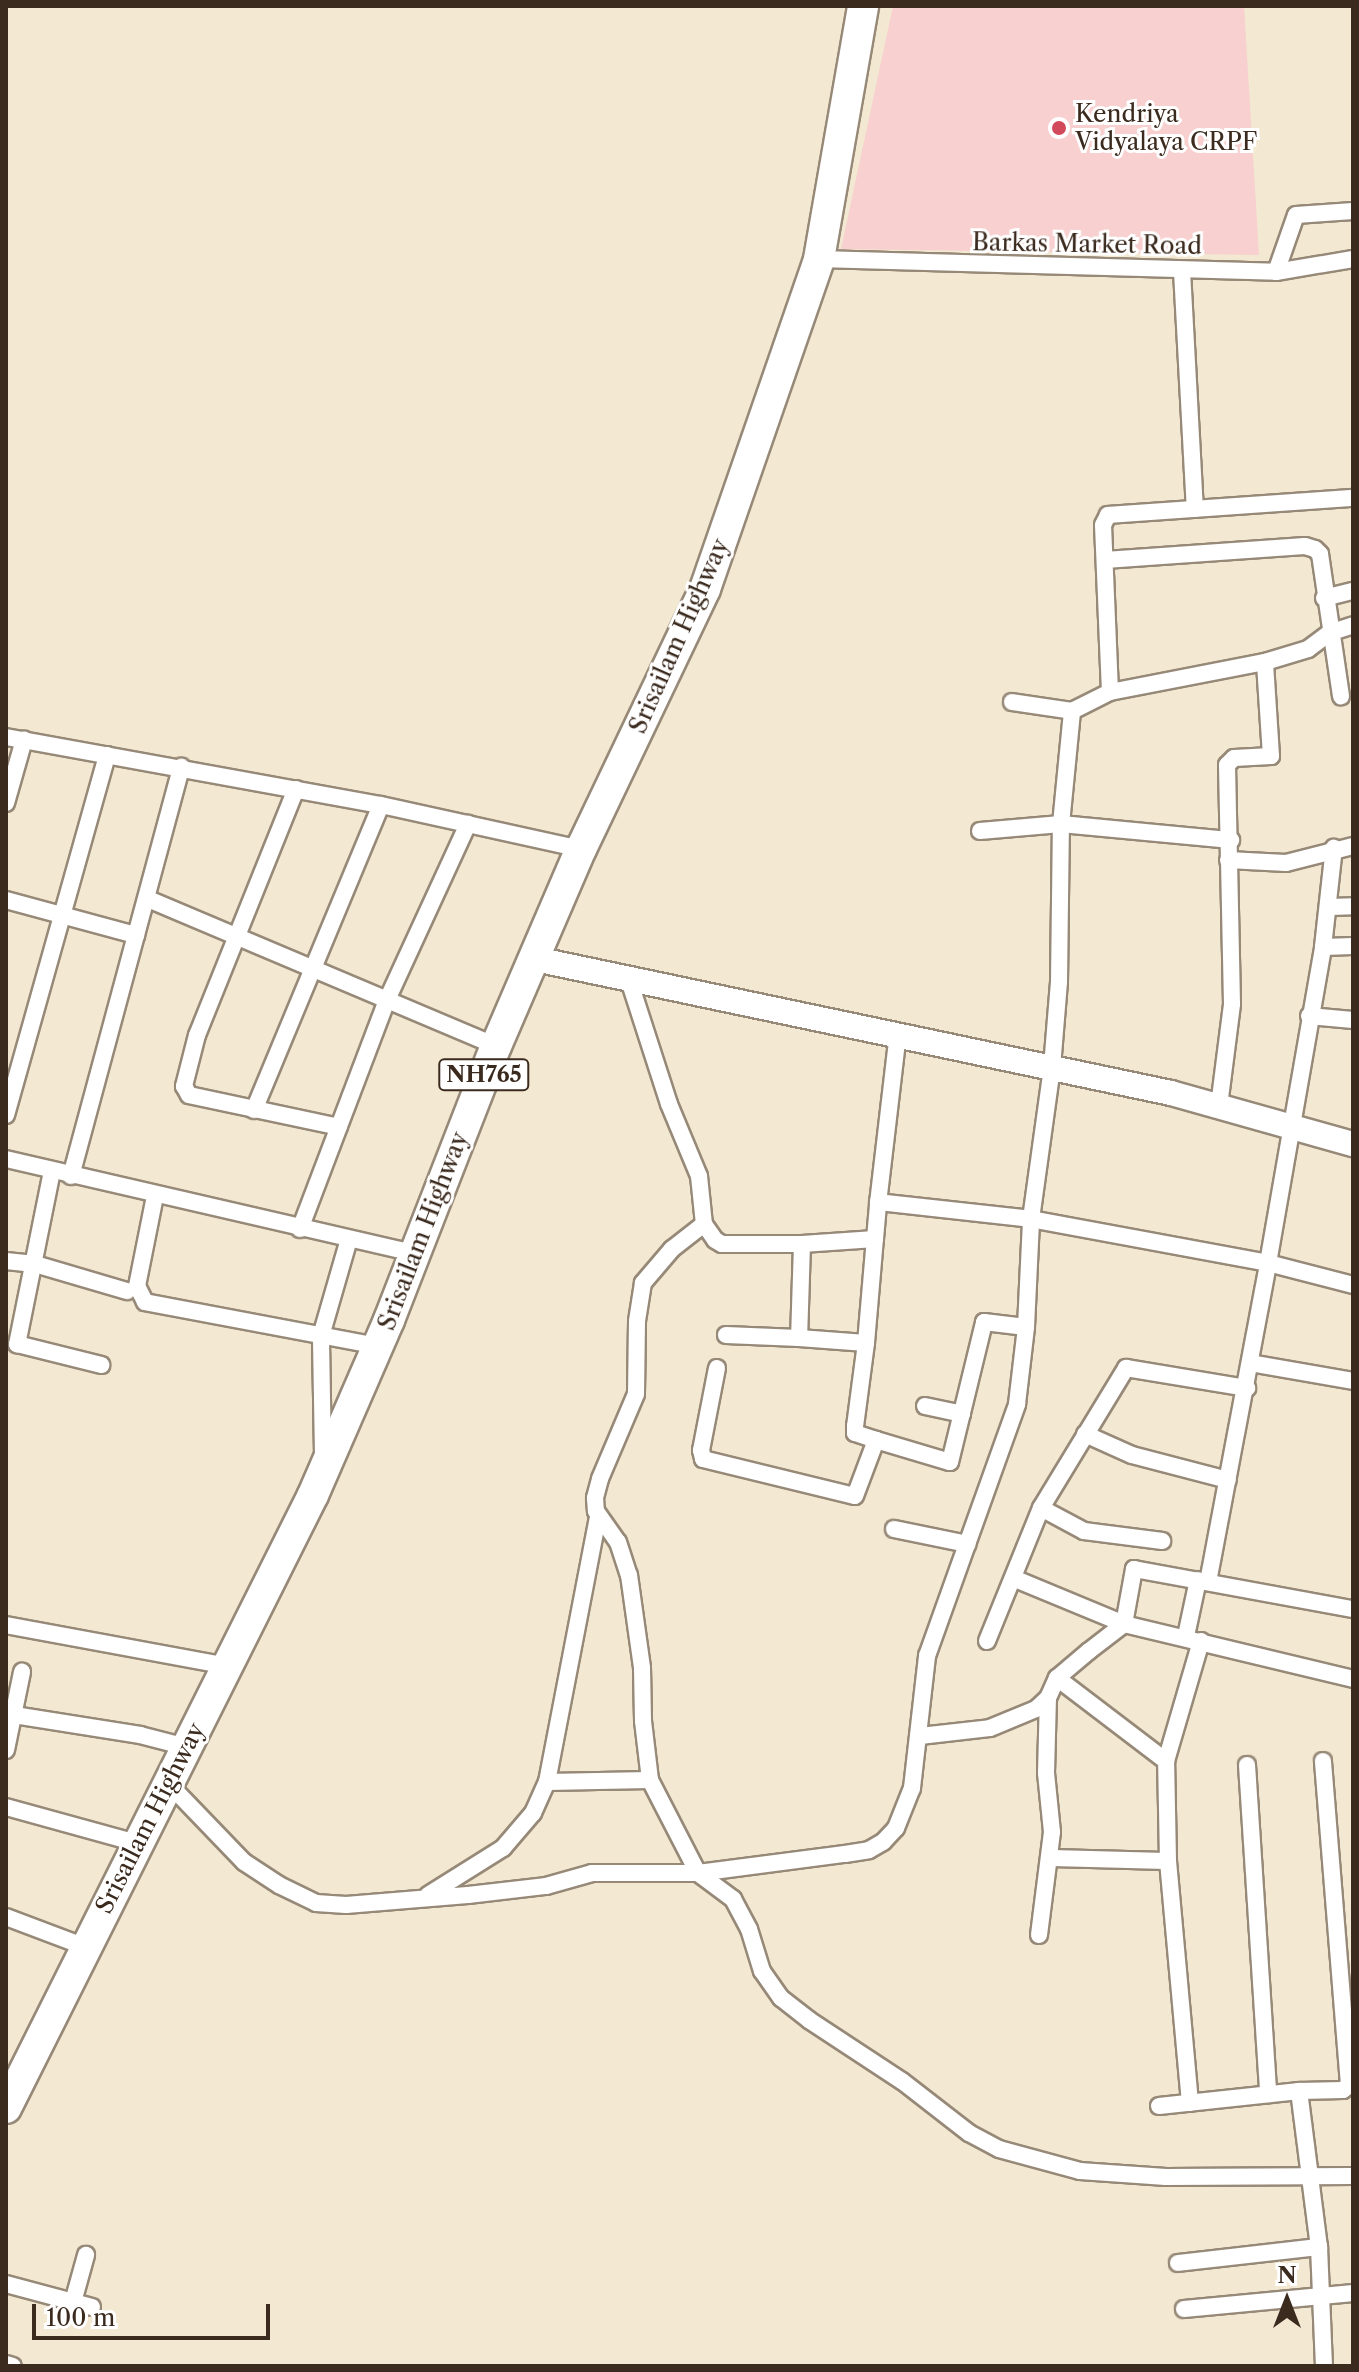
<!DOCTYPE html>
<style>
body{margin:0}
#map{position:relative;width:1359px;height:2372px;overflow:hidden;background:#f3e8d1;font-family:"Libre Caslon Text",serif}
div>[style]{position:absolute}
.built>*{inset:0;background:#f7d0cf}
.roads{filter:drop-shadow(2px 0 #978978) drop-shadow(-2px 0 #978978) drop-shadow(0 2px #978978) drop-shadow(0 -2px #978978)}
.street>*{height:16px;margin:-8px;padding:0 8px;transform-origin:8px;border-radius:8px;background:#fff}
.secondary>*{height:24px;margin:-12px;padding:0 12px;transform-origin:12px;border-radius:12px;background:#fff}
.highway>*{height:30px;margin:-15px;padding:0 15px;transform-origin:15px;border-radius:15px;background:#fff}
.dots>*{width:22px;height:22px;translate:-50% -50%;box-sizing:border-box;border:4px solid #fff;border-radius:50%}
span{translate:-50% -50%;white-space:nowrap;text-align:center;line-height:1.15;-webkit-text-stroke:6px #fff;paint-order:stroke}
.shield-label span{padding:2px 6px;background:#fff;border:2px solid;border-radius:6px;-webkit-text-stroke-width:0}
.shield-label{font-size:22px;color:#3b2a1e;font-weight:700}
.poi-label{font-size:24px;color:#3b2a1e}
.left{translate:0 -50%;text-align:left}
.street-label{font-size:24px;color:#3b2a1e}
.frame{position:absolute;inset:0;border:8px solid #3b2a1e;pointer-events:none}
.north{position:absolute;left:1247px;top:2260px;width:80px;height:80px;-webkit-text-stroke:6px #fff;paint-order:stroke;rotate:0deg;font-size:22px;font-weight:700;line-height:32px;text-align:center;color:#3b2a1e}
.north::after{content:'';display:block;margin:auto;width:28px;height:36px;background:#3b2a1e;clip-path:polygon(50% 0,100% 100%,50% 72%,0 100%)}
.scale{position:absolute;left:32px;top:2304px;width:238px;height:36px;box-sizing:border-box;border:4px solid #3b2a1e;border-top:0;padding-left:10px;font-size:24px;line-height:28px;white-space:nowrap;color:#3b2a1e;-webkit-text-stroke:6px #fff;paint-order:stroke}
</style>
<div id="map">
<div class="built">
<div style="clip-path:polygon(893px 6px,1244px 6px,1259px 255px,841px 249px)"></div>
</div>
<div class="roads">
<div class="street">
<div style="left:819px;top:259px;width:457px;rotate:1.6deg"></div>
<div style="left:1276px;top:272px;width:78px;rotate:-9.6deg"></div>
<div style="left:1182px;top:271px;width:238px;rotate:86.9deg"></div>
<div style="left:1276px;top:272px;width:60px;rotate:-70.7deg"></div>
<div style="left:1296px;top:215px;width:57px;rotate:-4deg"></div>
<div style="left:1105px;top:560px;width:200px;rotate:-4deg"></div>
<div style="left:1305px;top:546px;width:10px;rotate:17deg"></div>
<div style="left:1315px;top:549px;width:7px;rotate:45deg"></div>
<div style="left:1320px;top:554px;width:144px;rotate:81.6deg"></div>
<div style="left:1324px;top:598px;width:30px;rotate:-14deg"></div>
<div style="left:1110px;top:692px;width:167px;rotate:-92.4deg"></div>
<div style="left:1103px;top:525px;width:11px;rotate:-63deg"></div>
<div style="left:1108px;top:515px;width:246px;rotate:-4deg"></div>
<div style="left:1012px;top:702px;width:61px;rotate:8.5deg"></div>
<div style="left:6px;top:737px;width:381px;rotate:10.3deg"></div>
<div style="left:381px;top:805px;width:205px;rotate:12.4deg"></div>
<div style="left:296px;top:789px;width:265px;rotate:111.9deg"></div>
<div style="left:197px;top:1035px;width:53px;rotate:104.3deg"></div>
<div style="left:184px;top:1086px;width:10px;rotate:61deg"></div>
<div style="left:189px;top:1095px;width:153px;rotate:12deg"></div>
<div style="left:6px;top:803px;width:66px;rotate:-74.1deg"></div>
<div style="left:980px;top:831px;width:81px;rotate:-4.9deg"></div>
<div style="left:1061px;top:824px;width:171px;rotate:5.4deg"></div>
<div style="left:1228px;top:860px;width:58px;rotate:3deg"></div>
<div style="left:1286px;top:863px;width:69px;rotate:-14.2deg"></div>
<div style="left:148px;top:899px;width:378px;rotate:22.9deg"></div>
<div style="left:6px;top:900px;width:135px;rotate:15.1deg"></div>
<div style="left:1330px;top:907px;width:23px;rotate:-2deg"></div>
<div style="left:1323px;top:947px;width:100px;rotate:-83.7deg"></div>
<div style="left:629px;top:980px;width:130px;rotate:72.1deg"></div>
<div style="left:669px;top:1104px;width:78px;rotate:67.4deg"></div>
<div style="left:699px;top:1176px;width:48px;rotate:84.1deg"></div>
<div style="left:704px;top:1224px;width:19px;rotate:55deg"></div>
<div style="left:715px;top:1240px;width:8px;rotate:30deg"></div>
<div style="left:722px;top:1244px;width:80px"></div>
<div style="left:802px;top:1244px;width:73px;rotate:-3.9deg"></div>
<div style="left:875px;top:1239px;width:37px;rotate:-85deg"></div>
<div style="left:1309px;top:1016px;width:44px;rotate:5.2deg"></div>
<div style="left:898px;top:1033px;width:170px;rotate:96.7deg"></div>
<div style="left:878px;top:1202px;width:154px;rotate:6.3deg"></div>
<div style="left:1031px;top:1219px;width:241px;rotate:10.5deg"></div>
<div style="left:1268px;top:1263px;width:321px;rotate:-80.1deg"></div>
<div style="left:1323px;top:947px;width:30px;rotate:-2deg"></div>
<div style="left:1219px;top:1106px;width:103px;rotate:-82.7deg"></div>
<div style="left:1232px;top:1004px;width:239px;rotate:-91.2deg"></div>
<div style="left:1227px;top:765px;width:10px;rotate:-45deg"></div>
<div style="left:1234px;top:758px;width:37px;rotate:-3deg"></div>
<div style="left:1271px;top:756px;width:94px;rotate:-93.7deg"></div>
<div style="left:254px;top:1110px;width:330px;rotate:-67.4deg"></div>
<div style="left:6px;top:1115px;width:374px;rotate:-74.3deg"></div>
<div style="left:6px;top:1159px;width:419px;rotate:13deg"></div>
<div style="left:52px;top:1171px;width:177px;rotate:101.4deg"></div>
<div style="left:17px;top:1344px;width:87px;rotate:14deg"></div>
<div style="left:71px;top:1176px;width:424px;rotate:-74.9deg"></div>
<div style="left:155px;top:1196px;width:92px;rotate:101.3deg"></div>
<div style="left:137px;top:1286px;width:18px;rotate:63deg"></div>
<div style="left:145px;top:1302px;width:237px;rotate:10.7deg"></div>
<div style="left:704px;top:1224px;width:41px;rotate:142deg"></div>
<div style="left:672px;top:1249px;width:45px;rotate:130.5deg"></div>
<div style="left:643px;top:1283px;width:39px;rotate:99deg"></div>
<div style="left:637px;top:1322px;width:72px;rotate:90.8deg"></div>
<div style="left:636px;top:1394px;width:92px;rotate:113deg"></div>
<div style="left:600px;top:1479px;width:20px;rotate:105deg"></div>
<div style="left:595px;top:1498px;width:13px;rotate:86deg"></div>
<div style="left:596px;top:1511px;width:38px;rotate:55deg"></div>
<div style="left:618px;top:1542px;width:35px;rotate:72deg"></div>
<div style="left:629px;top:1575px;width:94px;rotate:82deg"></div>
<div style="left:642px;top:1668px;width:53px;rotate:88.9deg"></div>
<div style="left:643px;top:1721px;width:59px;rotate:83.2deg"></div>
<div style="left:650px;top:1780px;width:105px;rotate:62.7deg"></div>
<div style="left:698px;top:1873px;width:44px;rotate:36.6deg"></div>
<div style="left:733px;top:1899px;width:34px;rotate:62deg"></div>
<div style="left:749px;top:1929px;width:44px;rotate:72.8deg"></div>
<div style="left:762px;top:1971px;width:33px;rotate:55deg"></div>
<div style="left:781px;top:1998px;width:36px;rotate:38deg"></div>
<div style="left:809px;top:2020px;width:111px;rotate:33.3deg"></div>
<div style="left:902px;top:2081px;width:85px;rotate:37.8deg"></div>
<div style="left:969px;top:2133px;width:34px;rotate:28deg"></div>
<div style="left:999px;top:2149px;width:84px;rotate:15.2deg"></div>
<div style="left:1080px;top:2171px;width:86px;rotate:4deg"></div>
<div style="left:1166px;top:2177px;width:187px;rotate:-0.3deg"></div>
<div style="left:300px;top:1229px;width:245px;rotate:-69.2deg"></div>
<div style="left:387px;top:1000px;width:194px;rotate:-65.3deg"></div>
<div style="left:802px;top:1244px;width:94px;rotate:91.8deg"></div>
<div style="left:799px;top:1338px;width:67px;rotate:4.3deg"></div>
<div style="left:866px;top:1343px;width:104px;rotate:-85.1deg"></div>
<div style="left:6px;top:1261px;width:29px;rotate:6deg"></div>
<div style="left:35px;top:1264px;width:96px;rotate:16.4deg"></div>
<div style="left:726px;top:1335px;width:73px;rotate:2.4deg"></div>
<div style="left:866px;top:1343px;width:84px;rotate:97.5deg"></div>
<div style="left:855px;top:1426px;width:7px;rotate:90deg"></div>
<div style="left:855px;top:1433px;width:22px;rotate:18deg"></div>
<div style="left:1250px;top:1363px;width:105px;rotate:9.9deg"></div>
<div style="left:717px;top:1368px;width:84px;rotate:101deg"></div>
<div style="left:701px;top:1450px;width:9px;rotate:77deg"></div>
<div style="left:703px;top:1459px;width:156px;rotate:13.7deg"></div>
<div style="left:855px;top:1496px;width:60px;rotate:-69.4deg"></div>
<div style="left:876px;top:1440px;width:77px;rotate:16.6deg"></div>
<div style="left:950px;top:1462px;width:144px;rotate:-76.3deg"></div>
<div style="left:984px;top:1322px;width:42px;rotate:6.8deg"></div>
<div style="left:925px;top:1406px;width:38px;rotate:12deg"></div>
<div style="left:1085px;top:1434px;width:51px;rotate:24.1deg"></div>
<div style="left:1132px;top:1455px;width:99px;rotate:14.6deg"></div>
<div style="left:323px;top:1455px;width:119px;rotate:-91deg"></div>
<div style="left:321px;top:1336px;width:101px;rotate:-73.9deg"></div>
<div style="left:1041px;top:1508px;width:164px;rotate:-58.7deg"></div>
<div style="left:1126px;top:1368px;width:123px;rotate:9.4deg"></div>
<div style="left:894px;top:1529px;width:75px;rotate:11.6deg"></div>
<div style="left:1013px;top:1578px;width:120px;rotate:22.5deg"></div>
<div style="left:1124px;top:1624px;width:56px;rotate:-79.7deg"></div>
<div style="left:1134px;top:1569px;width:223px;rotate:10.4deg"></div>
<div style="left:1208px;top:1582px;width:325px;rotate:-79.3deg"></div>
<div style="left:1268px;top:1263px;width:88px;rotate:14.5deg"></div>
<div style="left:6px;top:1625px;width:225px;rotate:10.5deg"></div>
<div style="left:1186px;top:1636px;width:57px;rotate:-77.9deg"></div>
<div style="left:987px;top:1641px;width:144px;rotate:-67.9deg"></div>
<div style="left:1041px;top:1508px;width:49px;rotate:28.1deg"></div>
<div style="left:1084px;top:1531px;width:79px;rotate:7.3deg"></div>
<div style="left:1057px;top:1678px;width:137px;rotate:37.3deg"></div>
<div style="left:14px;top:1715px;width:128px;rotate:9deg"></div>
<div style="left:140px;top:1735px;width:48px;rotate:14.6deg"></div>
<div style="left:920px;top:1736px;width:70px;rotate:-6.5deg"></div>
<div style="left:990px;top:1728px;width:50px;rotate:-22.4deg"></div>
<div style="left:1036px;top:1709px;width:16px;rotate:-43deg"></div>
<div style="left:6px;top:1750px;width:80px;rotate:-78.4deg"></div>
<div style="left:1247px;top:1765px;width:330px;rotate:86.3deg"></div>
<div style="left:547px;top:1782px;width:269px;rotate:-79.1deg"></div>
<div style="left:168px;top:1783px;width:110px;rotate:46.1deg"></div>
<div style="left:244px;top:1862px;width:42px;rotate:33.3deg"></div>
<div style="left:279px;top:1885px;width:41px;rotate:25.9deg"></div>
<div style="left:316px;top:1903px;width:30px;rotate:4deg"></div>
<div style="left:346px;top:1905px;width:122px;rotate:-4.7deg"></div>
<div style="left:468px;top:1895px;width:79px;rotate:-6.6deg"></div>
<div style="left:546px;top:1886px;width:48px;rotate:-15.8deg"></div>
<div style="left:592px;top:1873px;width:106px"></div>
<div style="left:698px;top:1873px;width:148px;rotate:-7.4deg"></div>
<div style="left:845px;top:1854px;width:24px;rotate:-9deg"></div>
<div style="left:869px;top:1850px;width:16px;rotate:-30deg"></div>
<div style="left:883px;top:1842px;width:19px;rotate:-47deg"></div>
<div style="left:896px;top:1828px;width:43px;rotate:-68.2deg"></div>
<div style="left:912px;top:1788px;width:133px;rotate:-83.5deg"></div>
<div style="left:927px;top:1656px;width:268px;rotate:-70.3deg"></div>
<div style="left:1017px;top:1404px;width:78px;rotate:-83.3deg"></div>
<div style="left:1026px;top:1327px;width:108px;rotate:-87.3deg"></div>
<div style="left:1031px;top:1219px;width:153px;rotate:-82.1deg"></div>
<div style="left:1052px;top:1067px;width:85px;rotate:-85.3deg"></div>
<div style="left:1059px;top:982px;width:158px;rotate:-89.3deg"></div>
<div style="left:1061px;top:824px;width:114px;rotate:-84.4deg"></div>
<div style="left:1072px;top:711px;width:42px;rotate:-26.6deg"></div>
<div style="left:1110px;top:692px;width:158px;rotate:-11deg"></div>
<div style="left:1265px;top:662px;width:45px;rotate:-16.8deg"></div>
<div style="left:1308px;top:649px;width:26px;rotate:-37deg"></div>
<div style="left:1329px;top:633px;width:25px;rotate:-18deg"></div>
<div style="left:6px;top:1807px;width:136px;rotate:15.4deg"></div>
<div style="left:1050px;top:1858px;width:118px;rotate:1.5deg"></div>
<div style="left:1168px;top:1861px;width:100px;rotate:-91.1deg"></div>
<div style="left:1166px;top:1761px;width:125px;rotate:-73.7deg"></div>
<div style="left:1168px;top:1861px;width:243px;rotate:84.8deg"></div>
<div style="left:428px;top:1895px;width:89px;rotate:-32.1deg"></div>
<div style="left:503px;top:1848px;width:46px;rotate:-49.4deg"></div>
<div style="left:533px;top:1813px;width:34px;rotate:-66deg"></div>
<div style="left:547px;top:1782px;width:103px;rotate:-1.1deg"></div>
<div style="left:6px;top:1917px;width:85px;rotate:20.6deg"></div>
<div style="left:1039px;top:1935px;width:104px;rotate:-82.8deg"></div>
<div style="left:1052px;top:1832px;width:59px;rotate:-95.8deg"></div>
<div style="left:1046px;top:1773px;width:75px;rotate:-88.5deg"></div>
<div style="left:1048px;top:1698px;width:22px;rotate:-66deg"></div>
<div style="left:1057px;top:1678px;width:42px;rotate:-40.2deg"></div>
<div style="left:1089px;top:1651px;width:44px;rotate:-37.6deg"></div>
<div style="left:1124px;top:1624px;width:236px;rotate:13.5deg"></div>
<div style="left:1299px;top:2091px;width:157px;rotate:82.7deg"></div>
<div style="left:1159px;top:2106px;width:141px;rotate:-6.1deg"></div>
<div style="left:1299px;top:2091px;width:44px;rotate:-1.3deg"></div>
<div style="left:1343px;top:2090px;width:8px;rotate:-40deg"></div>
<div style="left:1349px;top:2085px;width:325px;rotate:-94.6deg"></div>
<div style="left:1178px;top:2263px;width:142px;rotate:-6.5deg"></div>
<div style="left:1319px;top:2247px;width:119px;rotate:87.6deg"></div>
<div style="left:6px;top:2284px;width:89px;rotate:15deg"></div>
<div style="left:73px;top:2302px;width:49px;rotate:-74.5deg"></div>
<div style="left:1184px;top:2309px;width:170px;rotate:-5.4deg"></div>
<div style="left:6px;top:2364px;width:7px;rotate:16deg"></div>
</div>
<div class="secondary">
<div style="left:535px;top:959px;width:650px;rotate:11.9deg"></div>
<div style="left:1171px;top:1093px;width:189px;rotate:15.7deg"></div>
</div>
<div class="highway">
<div style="left:6px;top:2108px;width:686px;rotate:-63.4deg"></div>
<div style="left:313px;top:1495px;width:191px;rotate:-66.5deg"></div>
<div style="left:389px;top:1320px;width:294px;rotate:-68.7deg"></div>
<div style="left:496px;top:1046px;width:215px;rotate:-66.7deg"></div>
<div style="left:581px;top:849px;width:288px;rotate:-64.5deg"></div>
<div style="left:705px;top:589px;width:349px;rotate:-70.9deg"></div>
<div style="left:819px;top:259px;width:257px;rotate:-80.1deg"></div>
</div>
</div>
<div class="dots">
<div style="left:1059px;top:128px;background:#d1495b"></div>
</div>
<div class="shield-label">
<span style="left:484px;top:1075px">NH765</span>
</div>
<div class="poi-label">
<span class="left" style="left:1075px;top:128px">Kendriya<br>Vidyalaya CRPF</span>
</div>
<div class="street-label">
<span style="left:1087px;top:244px;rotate:1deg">Barkas Market Road</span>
<span style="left:679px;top:636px;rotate:-66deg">Srisailam Highway</span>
<span style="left:423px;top:1231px;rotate:-69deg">Srisailam Highway</span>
<span style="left:150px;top:1818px;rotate:-63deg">Srisailam Highway</span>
</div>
<div class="frame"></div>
<div class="north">N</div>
<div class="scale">100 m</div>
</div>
